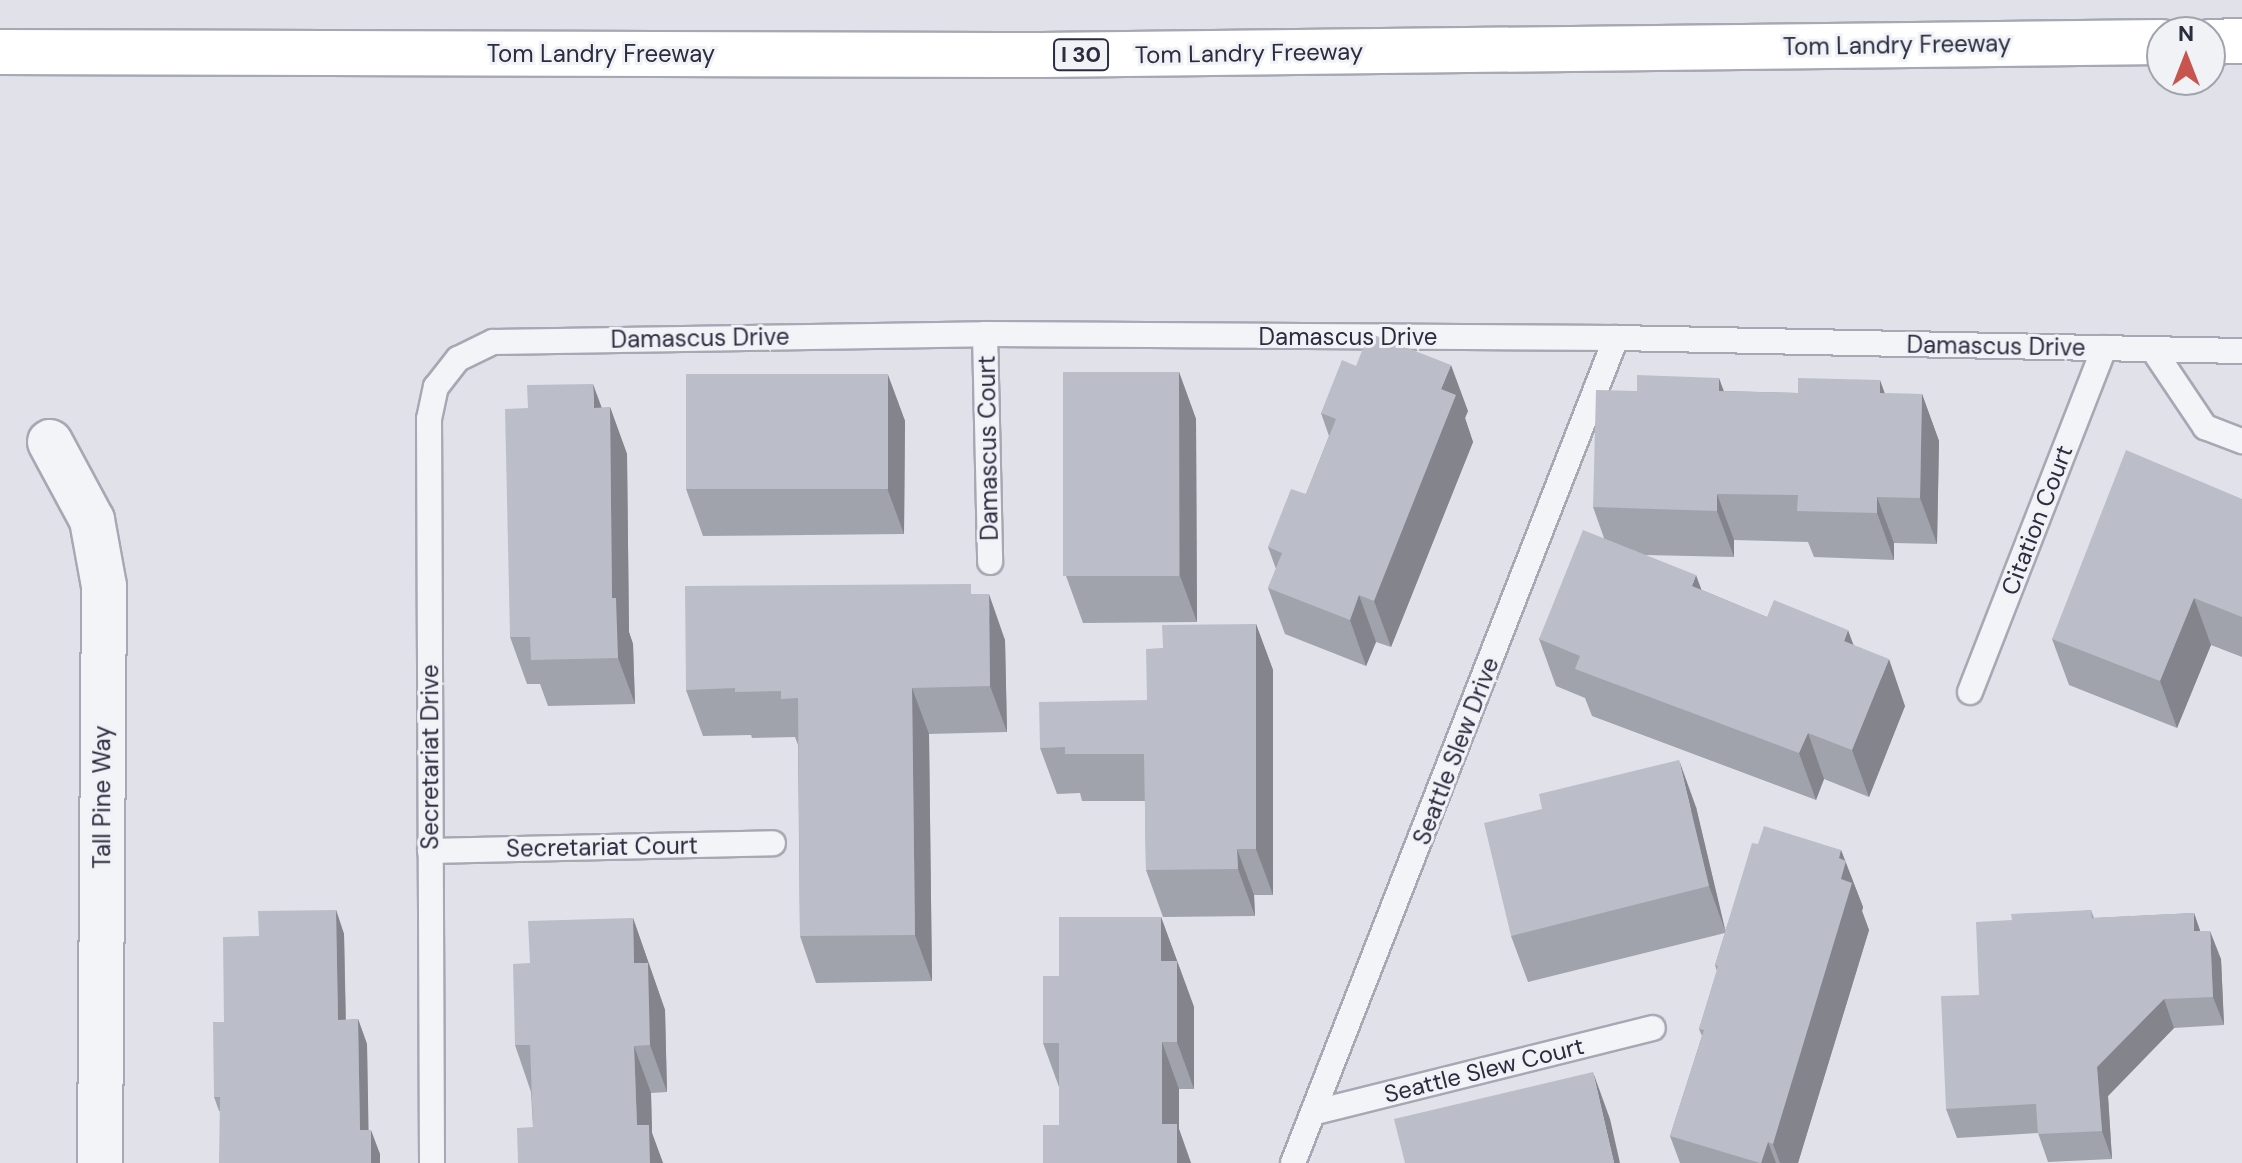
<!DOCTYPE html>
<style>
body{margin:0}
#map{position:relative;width:2242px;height:1163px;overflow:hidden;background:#e1e2e9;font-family:"DM Sans",sans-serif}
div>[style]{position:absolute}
.roads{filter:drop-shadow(2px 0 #a6a8b3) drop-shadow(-2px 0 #a6a8b3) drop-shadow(0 2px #a6a8b3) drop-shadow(0 -2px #a6a8b3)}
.lane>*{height:24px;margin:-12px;padding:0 12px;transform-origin:12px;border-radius:12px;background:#f3f4f7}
.street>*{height:44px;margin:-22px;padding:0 22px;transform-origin:22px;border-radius:22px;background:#f3f4f7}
.highway>*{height:44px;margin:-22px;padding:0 22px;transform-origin:22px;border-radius:22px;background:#fff}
.wall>*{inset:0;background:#a1a3ac}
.shaded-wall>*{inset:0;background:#83848c}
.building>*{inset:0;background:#bbbdc8;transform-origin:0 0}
span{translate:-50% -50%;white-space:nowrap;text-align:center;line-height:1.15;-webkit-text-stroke:6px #f0f2f6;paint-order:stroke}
.shield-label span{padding:2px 6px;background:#f0f2f6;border:2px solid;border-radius:6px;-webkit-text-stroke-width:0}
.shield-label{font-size:22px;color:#2a2d40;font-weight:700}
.street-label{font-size:24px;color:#2a2d40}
.north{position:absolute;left:2146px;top:16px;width:80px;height:80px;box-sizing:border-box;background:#f0f2f6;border:2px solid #a1a3ad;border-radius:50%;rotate:0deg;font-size:22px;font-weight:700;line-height:32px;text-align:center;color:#2a2d40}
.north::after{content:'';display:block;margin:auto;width:28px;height:36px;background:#c7554d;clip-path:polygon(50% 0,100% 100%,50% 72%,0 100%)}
</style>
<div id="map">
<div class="roads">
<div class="lane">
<div style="left:985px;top:334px;width:228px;rotate:88.7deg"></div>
<div style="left:2154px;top:351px;width:92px;rotate:56.1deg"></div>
<div style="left:2205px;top:427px;width:40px;rotate:21deg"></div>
<div style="left:1970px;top:692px;width:369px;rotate:-68.7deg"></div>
<div style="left:430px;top:851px;width:343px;rotate:-1.3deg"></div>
<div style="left:1316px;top:1112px;width:347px;rotate:-14deg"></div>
<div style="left:432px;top:1163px;width:744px;rotate:-90.23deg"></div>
<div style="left:429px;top:419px;width:33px;rotate:-78deg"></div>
<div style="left:436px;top:387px;width:36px;rotate:-52deg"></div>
<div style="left:458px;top:359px;width:39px;rotate:-26deg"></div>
<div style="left:493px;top:342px;width:492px;rotate:-0.9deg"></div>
<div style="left:985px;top:334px;width:631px;rotate:0.36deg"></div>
<div style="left:1616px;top:338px;width:626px;rotate:1.19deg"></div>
<div style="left:1293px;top:1163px;width:886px;rotate:-68.62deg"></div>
</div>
<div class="street">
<div style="left:50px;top:442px;width:89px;rotate:61.7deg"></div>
<div style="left:92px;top:520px;width:67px;rotate:79.7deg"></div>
<div style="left:104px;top:586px;width:577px;rotate:90.4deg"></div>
</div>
<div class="highway">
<div style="left:2210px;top:42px;width:32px;rotate:-2deg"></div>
<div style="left:0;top:52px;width:1041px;rotate:0.17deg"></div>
<div style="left:1041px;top:55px;width:1121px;rotate:-0.66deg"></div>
</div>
</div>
<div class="wall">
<div style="clip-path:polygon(1179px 372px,1196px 419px,1197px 622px,1083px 623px,1066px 576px)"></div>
<div style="clip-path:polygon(888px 375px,905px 421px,904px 534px,703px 536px,686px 489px)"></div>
<div style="clip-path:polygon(1724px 391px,1798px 393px,1922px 394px,1939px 441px,1937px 544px,1894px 543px,1894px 560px,1814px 557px,1808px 542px,1734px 540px,1734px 557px,1645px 555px,1702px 590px,1767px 617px,1854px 645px,1905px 706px,1869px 797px,1824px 779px,1816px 800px,1592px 716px,1585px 698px,1556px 686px,1539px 639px,1604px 538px,1593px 507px)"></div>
<div style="clip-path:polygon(610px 407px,627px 454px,629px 632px,633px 644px,635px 704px,548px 706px,540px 684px,527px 684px,510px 637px,602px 408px)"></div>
<div style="clip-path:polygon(1468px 411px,1465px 418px,1473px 442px,1391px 647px,1376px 642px,1366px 666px,1285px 634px,1268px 588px,1276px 569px,1268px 547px,1306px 494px,1329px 436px,1321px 413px)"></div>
<div style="clip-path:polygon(2242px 499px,2242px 657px,2211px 645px,2177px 728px,2069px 685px,2052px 639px)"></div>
<div style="clip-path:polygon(975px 594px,1005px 640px,1007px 732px,929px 734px,932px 981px,816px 983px,800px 936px,798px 745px,795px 737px,752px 738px,751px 735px,703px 736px,686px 690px)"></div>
<div style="clip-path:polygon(1256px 624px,1273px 670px,1273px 895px,1254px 895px,1255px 916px,1163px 917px,1146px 870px,1145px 801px,1082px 801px,1080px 793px,1057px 794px,1040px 748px,1147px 700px,1163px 648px)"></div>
<div style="clip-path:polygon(1696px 807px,1725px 931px,1758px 844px,1841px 850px,1863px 907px,1862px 911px,1869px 930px,1798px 1163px,1680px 1163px,1670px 1136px,1702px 1036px,1699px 1029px,1717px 971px,1715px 965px,1725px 933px,1528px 982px,1511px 936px)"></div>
<div style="clip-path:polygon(336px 910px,344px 934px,346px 1020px,358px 1019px,367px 1044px,368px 1130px,380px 1154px,219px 1111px,214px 1097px,224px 1022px)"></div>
<div style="clip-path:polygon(2091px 910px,2094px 918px,2194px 913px,2200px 931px,2221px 959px,2224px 1025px,2174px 1028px,2108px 1096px,2112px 1159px,2048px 1162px,2038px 1133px,1957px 1138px,1946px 1109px,1979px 995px,2012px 920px)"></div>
<div style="clip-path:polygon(1161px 917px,1194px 1007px,1194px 1089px,1179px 1089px,1179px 1129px,1191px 1163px,1043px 1163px,1059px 1125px,1059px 1087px,1043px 1043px,1059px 976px)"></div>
<div style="clip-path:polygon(633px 918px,665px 1010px,667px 1092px,651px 1093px,652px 1133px,663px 1163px,518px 1163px,533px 1127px,531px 1092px,515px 1045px,530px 963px)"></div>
</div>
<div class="shaded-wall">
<div style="clip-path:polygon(1451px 365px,1468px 411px,1465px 418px,1473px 442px,1391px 647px,1374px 601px,1441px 389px)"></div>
<div style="clip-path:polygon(1179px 372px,1196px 419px,1197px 622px,1180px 576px)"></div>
<div style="clip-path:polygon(888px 375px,905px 421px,904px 534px,887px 488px)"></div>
<div style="clip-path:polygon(1719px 378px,1736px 424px,1719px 391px)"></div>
<div style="clip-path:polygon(1880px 380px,1897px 427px,1880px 393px)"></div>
<div style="clip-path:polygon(593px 384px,610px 430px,594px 408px)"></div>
<div style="clip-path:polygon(1922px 394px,1939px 441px,1937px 544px,1920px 498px)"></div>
<div style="clip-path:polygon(610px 407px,627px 454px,629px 632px,633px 644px,635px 704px,618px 658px,612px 598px)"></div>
<div style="clip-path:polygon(1717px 494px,1734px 540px,1734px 557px,1717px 511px)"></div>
<div style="clip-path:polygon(1877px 497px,1894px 543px,1894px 560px,1877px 513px)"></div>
<div style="clip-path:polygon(1696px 575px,1713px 621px,1692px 586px)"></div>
<div style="clip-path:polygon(989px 594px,1005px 640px,1007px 732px,990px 686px)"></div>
<div style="clip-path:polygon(1359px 595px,1376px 642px,1366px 666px,1350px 620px)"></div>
<div style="clip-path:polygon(2194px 598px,2211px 645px,2177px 728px,2160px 681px)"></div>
<div style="clip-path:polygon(1256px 624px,1273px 670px,1273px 895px,1256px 849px)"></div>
<div style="clip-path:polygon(1848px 630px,1865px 676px,1844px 641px)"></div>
<div style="clip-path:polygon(1889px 659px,1905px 706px,1869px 797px,1852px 750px)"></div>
<div style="clip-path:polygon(912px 688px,929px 734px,932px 981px,915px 935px)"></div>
<div style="clip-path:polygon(1808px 733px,1824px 779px,1816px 800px,1799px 753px)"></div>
<div style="clip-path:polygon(1679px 760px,1696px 807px,1726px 933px,1709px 886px)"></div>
<div style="clip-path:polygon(1237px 849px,1254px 895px,1255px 916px,1238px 869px)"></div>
<div style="clip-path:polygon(1841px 850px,1863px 907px,1862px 911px,1869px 930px,1798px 1163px,1780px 1163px,1773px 1144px,1841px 879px,1839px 858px)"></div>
<div style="clip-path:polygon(336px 910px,344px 934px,346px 1044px,338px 1020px)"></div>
<div style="clip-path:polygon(2194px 913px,2204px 942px,2194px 931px)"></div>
<div style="clip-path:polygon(1161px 917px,1194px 1007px,1194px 1089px,1177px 1042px,1161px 961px)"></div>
<div style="clip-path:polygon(633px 918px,665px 1010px,667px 1092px,650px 1045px,634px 963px)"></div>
<div style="clip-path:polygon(2210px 931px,2221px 959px,2224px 1025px,2213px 997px)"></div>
<div style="clip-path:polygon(2164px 999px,2174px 1028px,2108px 1096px,2112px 1159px,2102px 1131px,2097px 1067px)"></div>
<div style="clip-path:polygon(358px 1019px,367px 1044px,369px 1154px,360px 1130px)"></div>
<div style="clip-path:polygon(1162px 1042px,1179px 1089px,1179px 1129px,1191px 1163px,1176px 1163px,1162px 1124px)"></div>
<div style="clip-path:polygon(634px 1046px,651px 1093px,652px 1133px,663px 1163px,650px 1163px,637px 1125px)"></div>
<div style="clip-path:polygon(1593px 1072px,1610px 1119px,1620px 1163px,1614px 1163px)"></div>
<div style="clip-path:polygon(371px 1130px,380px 1154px,380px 1163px,371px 1163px)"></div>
<div style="clip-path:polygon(1768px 1142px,1776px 1163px,1761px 1163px)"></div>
</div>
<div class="building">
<div style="clip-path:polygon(1369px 333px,1451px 365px,1441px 389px,1456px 395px,1374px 601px,1359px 595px,1350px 620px,1268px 588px,1282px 553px,1268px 547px,1291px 489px,1306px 494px,1336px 419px,1321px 413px,1342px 360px,1356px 366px)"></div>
<div style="left:1179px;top:372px;width:204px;height:116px;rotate:90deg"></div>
<div style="left:686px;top:374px;width:202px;height:115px"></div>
<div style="clip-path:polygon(1637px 375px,1719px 378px,1719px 391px,1798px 393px,1798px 378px,1880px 380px,1880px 393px,1922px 394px,1920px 498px,1877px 497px,1877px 513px,1797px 511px,1798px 495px,1717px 494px,1717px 511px,1593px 507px,1596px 390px,1637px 391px)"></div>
<div style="clip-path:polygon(593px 384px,594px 408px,610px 407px,612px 598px,616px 598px,618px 658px,531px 660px,530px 637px,510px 637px,505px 409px,528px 408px,527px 385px)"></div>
<div style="clip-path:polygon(2126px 450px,2242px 499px,2242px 617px,2194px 598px,2160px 681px,2052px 639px)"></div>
<div style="clip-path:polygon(1583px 530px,1696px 575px,1692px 586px,1767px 617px,1774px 600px,1848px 630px,1844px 641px,1889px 659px,1852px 750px,1808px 733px,1799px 753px,1575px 669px,1580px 656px,1539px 639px)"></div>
<div style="clip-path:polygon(971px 584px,971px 594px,989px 594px,990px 686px,912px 688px,915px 935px,800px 936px,798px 698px,781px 699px,781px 691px,735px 692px,735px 688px,686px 690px,685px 586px)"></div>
<div style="clip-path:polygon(1256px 624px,1256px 849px,1237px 849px,1238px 869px,1146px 870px,1144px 754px,1065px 754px,1065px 747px,1040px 748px,1039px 702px,1147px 700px,1146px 649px,1163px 648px,1162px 625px)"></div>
<div style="clip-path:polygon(1679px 760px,1709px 886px,1511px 936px,1484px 823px,1542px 809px,1539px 794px)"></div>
<div style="clip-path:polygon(1764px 826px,1841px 850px,1839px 858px,1846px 861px,1841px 879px,1852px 883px,1773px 1144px,1768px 1142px,1761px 1163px,1760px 1163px,1670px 1136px,1704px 1030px,1699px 1029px,1718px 966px,1715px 965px,1752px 843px,1758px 844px)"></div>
<div style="clip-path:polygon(336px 910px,338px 1020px,358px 1019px,360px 1130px,371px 1130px,371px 1163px,219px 1163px,220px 1097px,214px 1097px,213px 1022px,224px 1022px,223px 937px,259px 936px,258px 911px)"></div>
<div style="clip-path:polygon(2091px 910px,2092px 918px,2194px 913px,2194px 931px,2210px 931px,2213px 997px,2164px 999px,2097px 1067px,2102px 1131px,2038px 1134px,2036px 1104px,1946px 1109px,1941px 996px,1979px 995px,1976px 922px,2012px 920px,2011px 914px)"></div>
<div style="clip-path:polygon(1059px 917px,1161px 917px,1161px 961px,1177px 961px,1177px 1042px,1162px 1042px,1162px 1124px,1177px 1124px,1177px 1163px,1043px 1163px,1043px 1125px,1059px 1125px,1059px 1043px,1043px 1043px,1043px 976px,1059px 976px)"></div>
<div style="clip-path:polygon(633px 918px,634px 963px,648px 963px,650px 1045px,634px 1046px,637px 1125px,649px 1125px,650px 1163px,518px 1163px,517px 1128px,533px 1127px,530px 1045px,515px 1045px,513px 964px,530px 963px,528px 921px)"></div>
<div style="clip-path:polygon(1593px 1072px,1614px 1163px,1405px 1163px,1394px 1119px)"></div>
</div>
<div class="shield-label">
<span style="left:1081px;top:55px">I 30</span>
</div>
<div class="street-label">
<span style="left:1897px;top:45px;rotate:-1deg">Tom Landry Freeway</span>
<span style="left:1249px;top:53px;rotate:-1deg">Tom Landry Freeway</span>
<span style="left:601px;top:54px">Tom Landry Freeway</span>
<span style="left:1348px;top:337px">Damascus Drive</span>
<span style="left:700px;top:338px;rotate:-1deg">Damascus Drive</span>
<span style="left:1996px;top:346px;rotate:1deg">Damascus Drive</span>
<span style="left:988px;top:448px;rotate:-91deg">Damascus Court</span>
<span style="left:2037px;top:520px;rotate:-69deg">Citation Court</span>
<span style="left:1456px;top:751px;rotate:-69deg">Seattle Slew Drive</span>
<span style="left:430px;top:757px;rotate:-90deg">Secretariat Drive</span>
<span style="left:102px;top:797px;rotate:-90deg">Tall Pine Way</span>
<span style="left:602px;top:847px;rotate:-1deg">Secretariat Court</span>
<span style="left:1484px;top:1070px;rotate:-14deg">Seattle Slew Court</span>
</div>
<div class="north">N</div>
</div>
